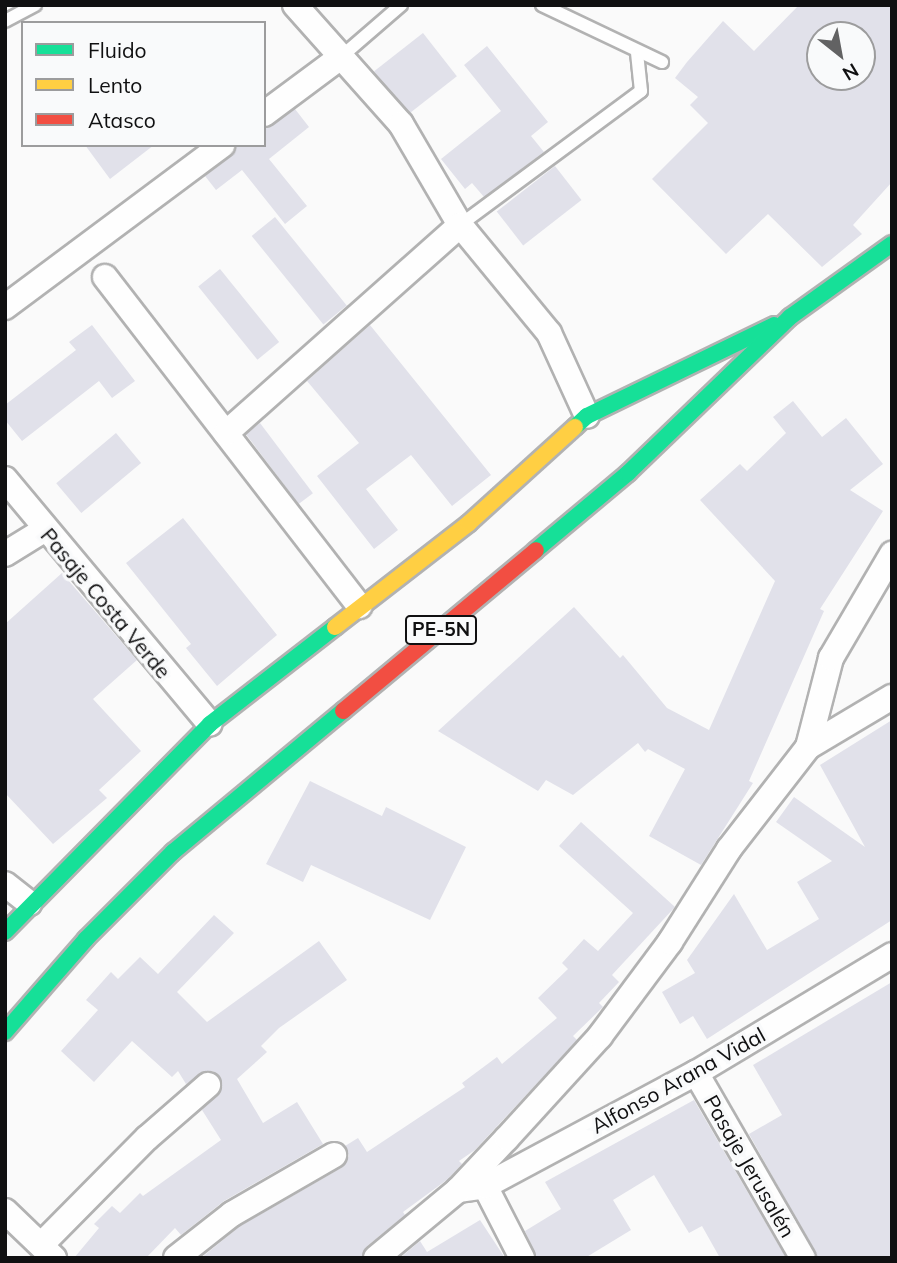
<!DOCTYPE html>
<meta charset="utf-8">
<style>
body{margin:0}
#map{position:relative;width:897px;height:1263px;overflow:hidden;background:#fafafa;font-family:Mulish,sans-serif}
div>[style]{position:absolute}
.building>*{inset:0;background:#e1e1ea;transform-origin:0 0}
.roads{filter:drop-shadow(2px 0 #b2b2b2) drop-shadow(-2px 0 #b2b2b2) drop-shadow(0 2px #b2b2b2) drop-shadow(0 -2px #b2b2b2)}
.lane>*{height:12px;margin:-6px;padding:0 6px;transform-origin:6px;border-radius:6px;background:#fefefe}
.street>*{height:24px;margin:-12px;padding:0 12px;transform-origin:12px;border-radius:12px;background:#fefefe}
.fast>*{height:16px;margin:-8px;padding:0 8px;transform-origin:8px;border-radius:8px;background:#16e098}
.slow>*{height:16px;margin:-8px;padding:0 8px;transform-origin:8px;border-radius:8px;background:#ffcf43}
.jam>*{height:16px;margin:-8px;padding:0 8px;transform-origin:8px;border-radius:8px;background:#f24e42}
span{translate:-50% -50%;white-space:nowrap;text-align:center;line-height:1.15;-webkit-text-stroke:7px #f9fafb;paint-order:stroke}
.shield-label span{padding:2px 5px;background:#f9fafb;border:2px solid;border-radius:5px;-webkit-text-stroke-width:0}
.shield-label{font-size:19px;color:#101011;font-weight:700}
.street-label{font-size:21px;color:#101011}
.frame{position:absolute;inset:0;border:7px solid #101011;pointer-events:none}
.legend{position:absolute;left:21px;top:21px;width:245px;height:126px;box-sizing:border-box;background:#f9fafb;border:2px solid #9c9c9d;margin:0;padding:9px 12px;list-style:none;font-size:21px;color:#101011}
.legend li{display:flex;align-items:center;gap:14px;height:35px}
.legend b{width:35px;border:2px solid #9c9c9d}
.north{position:absolute;left:806px;top:21px;width:70px;height:70px;box-sizing:border-box;background:#f9fafb;border:2px solid #9c9c9d;border-radius:50%;rotate:149deg;font-size:19px;font-weight:700;line-height:28px;text-align:center;color:#101011}
.north::after{content:'';display:block;margin:auto;width:24px;height:32px;background:#626263;clip-path:polygon(50% 0,100% 100%,50% 72%,0 100%)}
</style>
<div id="map">
<div class="building">
<div style="clip-path:polygon(evenodd,799px 5px,892px 5px,892px 182px,853px 225px,862px 234px,822px 267px,768px 214px,726px 254px,652px 179px,708px 123px,690px 105px,698px 97px,675px 78px,687px 62px,723px 21px,754px 51px,799px 5px,820px 35px,862px 35px,862px 77px,820px 77px,820px 35px)"></div>
<div style="left:423px;top:33px;width:55px;height:62px;rotate:52deg"></div>
<div style="clip-path:polygon(487px 46px,548px 122px,531px 136px,544px 152px,484px 197px,472px 183px,465px 189px,441px 159px,501px 111px,464px 65px)"></div>
<div style="clip-path:polygon(295px 109px,309px 127px,269px 159px,307px 206px,285px 224px,242px 170px,216px 190px,205px 176px,231px 156px,237px 145px,264px 145px,264px 129px)"></div>
<div style="clip-path:polygon(85px 145px,154px 145px,110px 179px)"></div>
<div style="left:555px;top:166px;width:43px;height:74px;rotate:52deg"></div>
<div style="left:275px;top:217px;width:114px;height:30px;rotate:51deg"></div>
<div style="left:220px;top:269px;width:94px;height:28px;rotate:51deg"></div>
<div style="clip-path:polygon(92px 325px,135px 381px,112px 398px,99px 381px,22px 441px,5px 420px,5px 405px,76px 350px,69px 342px)"></div>
<div style="clip-path:polygon(370px 325px,491px 475px,452px 506px,411px 455px,366px 489px,398px 530px,374px 549px,317px 476px,359px 443px,307px 381px)"></div>
<div style="clip-path:polygon(793px 401px,822px 437px,846px 418px,883px 464px,850px 490px,883px 511px,820px 609px,824px 611px,749px 781px,753px 783px,701px 865px,649px 836px,685px 769px,648px 749px,645px 752px,638px 743px,573px 795px,546px 780px,538px 791px,438px 731px,574px 607px,620px 658px,623px 655px,667px 708px,709px 730px,775px 581px,700px 500px,740px 464px,747px 471px,786px 433px,773px 417px)"></div>
<div style="left:260px;top:423px;width:88px;height:18px;rotate:53deg"></div>
<div style="left:116px;top:433px;width:39px;height:78px;rotate:50deg"></div>
<div style="clip-path:polygon(183px 518px,277px 635px,217px 686px,186px 648px,191px 644px,126px 563px)"></div>
<div style="clip-path:polygon(62px 573px,137px 660px,93px 699px,141px 751px,99px 790px,107px 798px,53px 844px,5px 793px,5px 624px)"></div>
<div style="clip-path:polygon(892px 720px,892px 920px,707px 1039px,693px 1016px,680px 1024px,662px 992px,695px 973px,687px 960px,734px 894px,767px 950px,819px 919px,797px 882px,832px 861px,776px 822px,794px 797px,865px 847px,820px 765px)"></div>
<div style="clip-path:polygon(310px 781px,382px 816px,386px 807px,466px 847px,430px 920px,311px 865px,303px 882px,266px 864px)"></div>
<div style="clip-path:polygon(581px 822px,675px 907px,612px 975px,619px 982px,599px 1003px,603px 1007px,573px 1036px,577px 1040px,475px 1150px,459px 1161px,462px 1164px,448px 1179px,403px 1212px,405px 1215px,366px 1247px,361px 1258px,201px 1258px,240px 1226px,341px 1168px,349px 1156px,345px 1146px,358px 1138px,367px 1152px,465px 1087px,462px 1083px,497px 1057px,502px 1064px,557px 1018px,538px 998px,568px 969px,562px 963px,584px 939px,598px 951px,633px 913px,559px 846px)"></div>
<div style="clip-path:polygon(214px 915px,234px 933px,177px 992px,207px 1022px,319px 941px,347px 980px,279px 1028px,261px 1046px,267px 1052px,237px 1079px,263px 1123px,297px 1102px,323px 1144px,224px 1201px,181px 1235px,175px 1228px,146px 1258px,74px 1258px,99px 1228px,94px 1224px,112px 1206px,120px 1213px,140px 1193px,143px 1196px,221px 1140px,202px 1110px,222px 1089px,222px 1082px,213px 1071px,205px 1071px,186px 1084px,178px 1071px,172px 1077px,132px 1041px,94px 1082px,61px 1051px,98px 1010px,86px 1000px,111px 972px,118px 979px,140px 957px,158px 974px)"></div>
<div style="clip-path:polygon(892px 982px,892px 1258px,818px 1258px,749px 1134px,782px 1115px,753px 1065px)"></div>
<div style="clip-path:polygon(694px 1100px,786px 1258px,720px 1258px,702px 1226px,689px 1233px,654px 1175px,613px 1200px,631px 1230px,585px 1258px,537px 1258px,525px 1231px,561px 1209px,545px 1182px)"></div>
<div style="clip-path:polygon(480px 1220px,505px 1258px,400px 1258px,420px 1241px,427px 1252px)"></div>
</div>
<div class="roads">
<div class="lane">
<div style="left:542px;top:5px;width:133px;rotate:25.4deg"></div>
<div style="left:5px;top:21px;width:34px;rotate:-28deg"></div>
<div style="left:342px;top:56px;width:78px;rotate:-40.8deg"></div>
<div style="left:460px;top:225px;width:225px;rotate:-36.5deg"></div>
<div style="left:641px;top:91px;width:37px;rotate:-96deg"></div>
</div>
<div class="street">
<div style="left:295px;top:5px;width:159px;rotate:48.3deg"></div>
<div style="left:401px;top:124px;width:117px;rotate:59.7deg"></div>
<div style="left:460px;top:225px;width:140px;rotate:50.5deg"></div>
<div style="left:549px;top:333px;width:91px;rotate:65.4deg"></div>
<div style="left:264px;top:114px;width:97px;rotate:-36.6deg"></div>
<div style="left:105px;top:277px;width:416px;rotate:52.3deg"></div>
<div style="left:5px;top:307px;width:271px;rotate:-36.7deg"></div>
<div style="left:226px;top:433px;width:313px;rotate:-41.6deg"></div>
<div style="left:5px;top:479px;width:319px;rotate:50.1deg"></div>
<div style="left:5px;top:554px;width:46px;rotate:-31.6deg"></div>
<div style="left:808px;top:747px;width:98px;rotate:-30.8deg"></div>
<div style="left:5px;top:884px;width:31px;rotate:38deg"></div>
<div style="left:696px;top:1073px;width:214px;rotate:60deg"></div>
<div style="left:485px;top:1186px;width:81px;rotate:62.8deg"></div>
<div style="left:458px;top:1190px;width:27px;rotate:-8deg"></div>
<div style="left:485px;top:1186px;width:239px;rotate:-28.2deg"></div>
<div style="left:696px;top:1073px;width:229px;rotate:-31deg"></div>
<div style="left:5px;top:1211px;width:68px;rotate:43.8deg"></div>
<div style="left:41px;top:1245px;width:151px;rotate:-45.3deg"></div>
<div style="left:147px;top:1138px;width:81px;rotate:-41deg"></div>
<div style="left:176px;top:1258px;width:71px;rotate:-38.2deg"></div>
<div style="left:232px;top:1214px;width:118px;rotate:-30deg"></div>
<div style="left:376px;top:1258px;width:107px;rotate:-39.7deg"></div>
<div style="left:458px;top:1190px;width:71px;rotate:-46.7deg"></div>
<div style="left:507px;top:1138px;width:138px;rotate:-47.6deg"></div>
<div style="left:600px;top:1036px;width:117px;rotate:-53.3deg"></div>
<div style="left:670px;top:942px;width:110px;rotate:-57.6deg"></div>
<div style="left:729px;top:849px;width:129px;rotate:-52.2deg"></div>
<div style="left:808px;top:747px;width:92px;rotate:-75.5deg"></div>
<div style="left:831px;top:658px;width:121px;rotate:-59.6deg"></div>
</div>
<div class="fast">
<div style="left:575px;top:427px;width:16px;rotate:-43deg"></div>
<div style="left:587px;top:416px;width:208px;rotate:-25.9deg"></div>
<div style="left:536px;top:550px;width:120px;rotate:-39.9deg"></div>
<div style="left:628px;top:473px;width:225px;rotate:-43.9deg"></div>
<div style="left:790px;top:317px;width:125px;rotate:-35.6deg"></div>
<div style="left:5px;top:932px;width:292px;rotate:-45.4deg"></div>
<div style="left:210px;top:724px;width:158px;rotate:-37.8deg"></div>
<div style="left:5px;top:1032px;width:123px;rotate:-48.9deg"></div>
<div style="left:86px;top:939px;width:123px;rotate:-45deg"></div>
<div style="left:173px;top:852px;width:221px;rotate:-39.7deg"></div>
</div>
<div class="slow">
<div style="left:335px;top:627px;width:170px;rotate:-37.8deg"></div>
<div style="left:469px;top:523px;width:143px;rotate:-42.2deg"></div>
</div>
<div class="jam">
<div style="left:343px;top:711px;width:251px;rotate:-39.8deg"></div>
</div>
</div>
<div class="shield-label">
<span style="left:441px;top:630px">PE-5N</span>
</div>
<div class="street-label">
<span style="left:106px;top:603px;rotate:50deg">Pasaje Costa Verde</span>
<span style="left:678px;top:1080px;rotate:-29deg">Alfonso Arana Vidal</span>
<span style="left:750px;top:1166px;rotate:60deg">Pasaje Jerusalén</span>
</div>
<div class="frame"></div>
<ul class="legend">
<li><b style="height:9px;background:#16e098"></b>Fluido</li>
<li><b style="height:9px;background:#ffcf43"></b>Lento</li>
<li><b style="height:9px;background:#f24e42"></b>Atasco</li>
</ul>
<div class="north">N</div>
</div>
